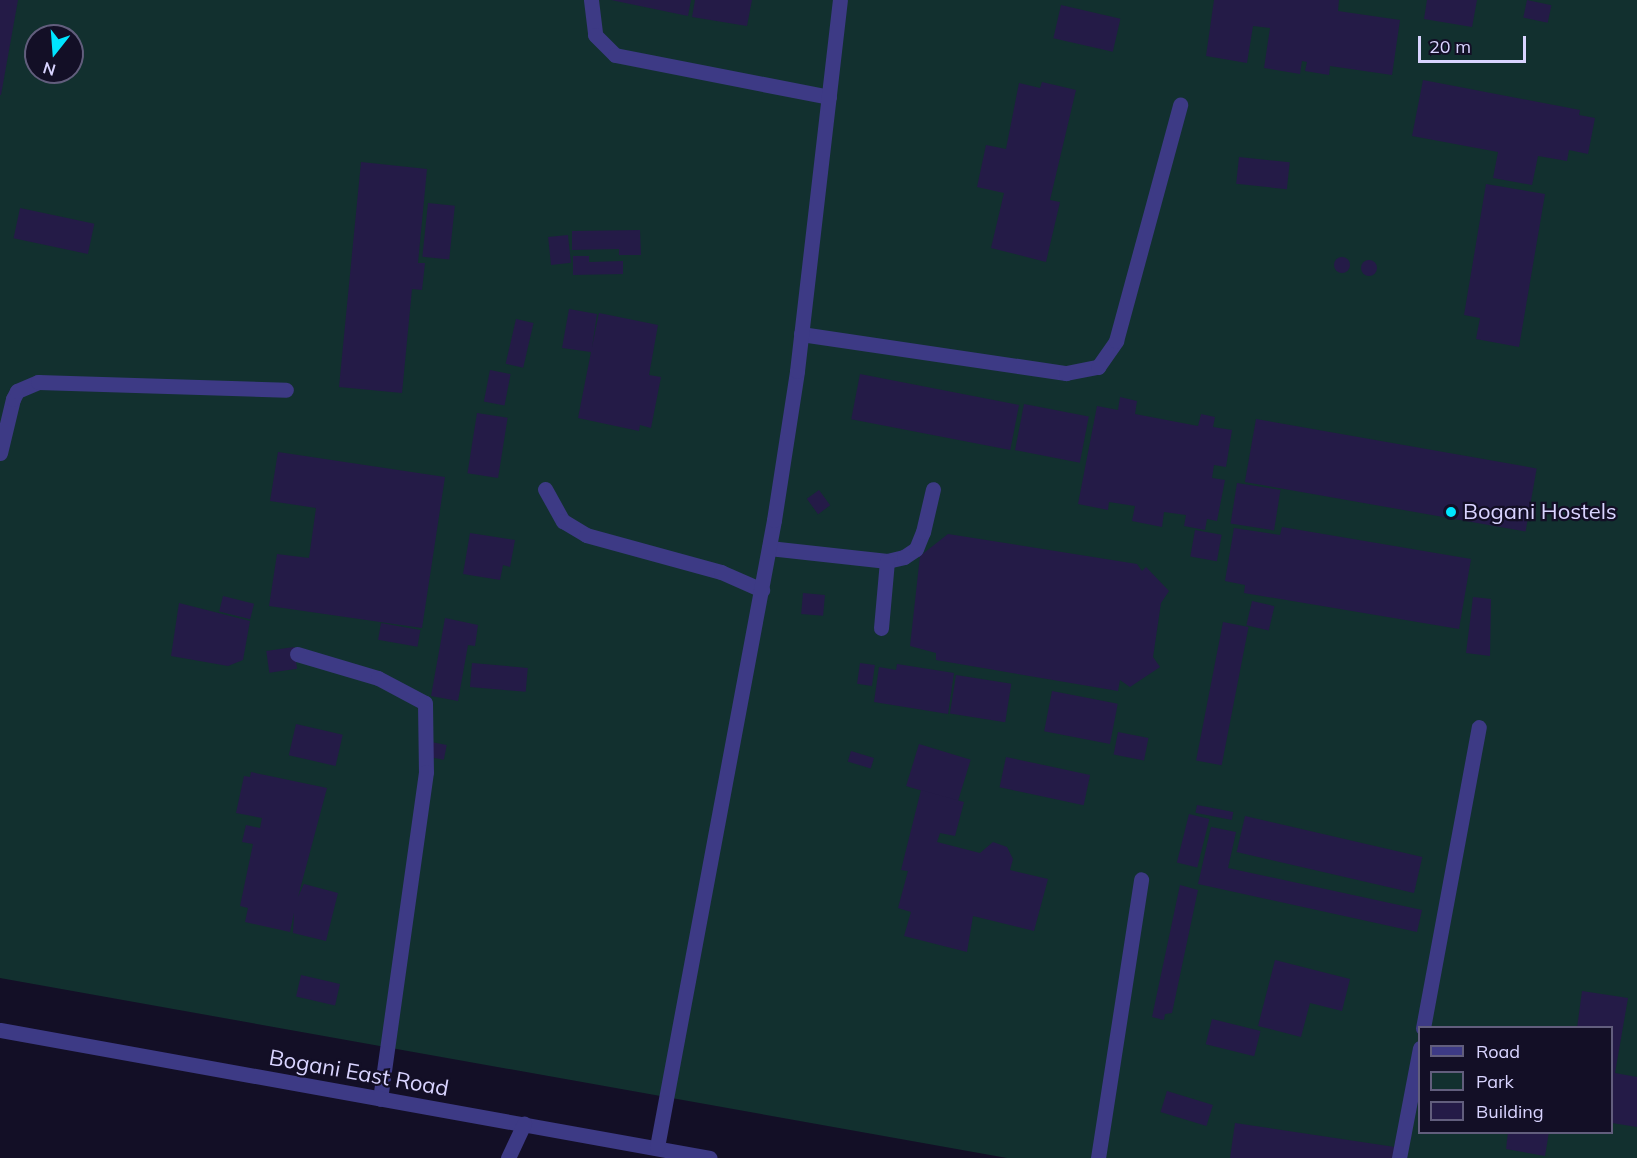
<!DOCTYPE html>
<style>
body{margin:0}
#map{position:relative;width:1637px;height:1158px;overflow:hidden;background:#130f26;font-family:Mulish,sans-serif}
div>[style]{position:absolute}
.green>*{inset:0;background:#12302f}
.building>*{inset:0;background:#241b47;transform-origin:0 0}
.round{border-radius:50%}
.minor>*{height:15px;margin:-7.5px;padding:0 7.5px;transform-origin:7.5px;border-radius:7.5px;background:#3d3a85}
.dots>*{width:16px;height:16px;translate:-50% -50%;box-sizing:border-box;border:3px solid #130f26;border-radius:50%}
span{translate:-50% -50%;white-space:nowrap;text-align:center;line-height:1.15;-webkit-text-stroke:4.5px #130f26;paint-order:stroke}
.poi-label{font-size:22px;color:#d9d4ff}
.left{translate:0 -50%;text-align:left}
.street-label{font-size:22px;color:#d9d4ff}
.legend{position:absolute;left:1418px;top:1026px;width:195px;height:108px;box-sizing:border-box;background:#130f26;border:2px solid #625e7d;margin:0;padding:8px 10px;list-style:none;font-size:18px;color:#d9d4ff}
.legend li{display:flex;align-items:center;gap:12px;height:30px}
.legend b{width:30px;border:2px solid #625e7d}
.north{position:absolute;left:24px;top:24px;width:60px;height:60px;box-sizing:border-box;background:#130f26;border:2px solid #625e7d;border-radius:50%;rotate:197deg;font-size:16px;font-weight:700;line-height:24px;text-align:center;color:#d9d4ff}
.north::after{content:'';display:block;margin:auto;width:21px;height:27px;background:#00e5ff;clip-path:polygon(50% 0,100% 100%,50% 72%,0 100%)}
.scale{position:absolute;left:1418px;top:36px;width:108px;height:27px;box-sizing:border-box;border:3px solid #d9d4ff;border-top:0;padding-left:8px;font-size:18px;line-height:21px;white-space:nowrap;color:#d9d4ff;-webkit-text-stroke:4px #130f26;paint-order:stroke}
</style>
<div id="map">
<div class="green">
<div style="clip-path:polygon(evenodd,0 0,1637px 0,1637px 1158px,1007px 1158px,0 978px,0 0,36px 36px,72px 36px,72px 72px,36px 72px,36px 36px,0 0,1420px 1028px,1612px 1028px,1612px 1132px,1420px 1132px,1420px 1028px)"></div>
</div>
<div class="building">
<div style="clip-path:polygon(0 0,18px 0,1px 95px,0 95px)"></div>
<div style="clip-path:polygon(611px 0,691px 0,688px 16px)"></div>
<div style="clip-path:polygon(695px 0,752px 0,747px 26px,692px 17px)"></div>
<div style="clip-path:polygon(1214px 0,1339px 0,1338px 11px,1400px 20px,1392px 75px,1330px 66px,1329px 75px,1305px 71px,1307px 62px,1302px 61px,1300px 74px,1264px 68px,1270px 28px,1253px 26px,1247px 63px,1206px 56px)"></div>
<div style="clip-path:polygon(1427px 0,1477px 0,1472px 27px,1424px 19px)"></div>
<div style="left:1527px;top:0;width:25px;height:18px;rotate:12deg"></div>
<div style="left:1061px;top:5px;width:61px;height:34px;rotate:13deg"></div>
<div style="clip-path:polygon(1423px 80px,1580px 110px,1579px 115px,1595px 118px,1588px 154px,1569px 150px,1567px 161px,1538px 156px,1532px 185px,1493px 178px,1498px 152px,1412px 136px)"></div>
<div style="clip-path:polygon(1042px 82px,1076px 90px,1050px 200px,1060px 202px,1046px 262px,991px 248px,1004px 193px,977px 187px,986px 145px,1006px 149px,1019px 83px,1040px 88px)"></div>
<div style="left:1239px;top:157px;width:51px;height:27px;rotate:6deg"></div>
<div style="clip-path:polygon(361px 162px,427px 169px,418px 263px,425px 263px,422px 290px,412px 289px,402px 393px,339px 387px)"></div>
<div style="clip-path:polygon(1486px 184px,1545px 194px,1519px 347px,1476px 339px,1480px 318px,1464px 315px)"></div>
<div style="left:428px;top:203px;width:27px;height:54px;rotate:6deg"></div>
<div style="left:20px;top:208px;width:76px;height:31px;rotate:12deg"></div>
<div style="clip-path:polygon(640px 230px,641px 255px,619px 255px,619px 249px,572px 250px,572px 231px)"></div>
<div style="left:568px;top:235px;width:28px;height:20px;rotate:84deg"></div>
<div style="clip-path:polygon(573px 256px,589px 256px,589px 262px,623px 261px,623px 274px,573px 275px)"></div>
<div class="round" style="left:1334px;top:257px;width:16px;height:16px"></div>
<div class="round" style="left:1361px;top:260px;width:16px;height:16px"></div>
<div style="clip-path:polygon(569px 309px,597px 314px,592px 347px,599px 313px,658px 325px,649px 375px,661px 377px,651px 428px,640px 425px,639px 431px,578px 418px,591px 352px,562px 348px)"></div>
<div style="left:516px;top:319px;width:18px;height:46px;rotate:13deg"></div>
<div style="left:490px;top:370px;width:21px;height:32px;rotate:11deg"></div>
<div style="left:860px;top:374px;width:162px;height:46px;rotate:11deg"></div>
<div style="clip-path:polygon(1120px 397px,1137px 401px,1135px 414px,1198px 426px,1201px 414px,1215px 417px,1213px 427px,1232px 430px,1226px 467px,1214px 465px,1212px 478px,1225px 480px,1217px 521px,1207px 519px,1205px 530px,1184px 526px,1186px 515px,1164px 512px,1162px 527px,1132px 521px,1135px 506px,1109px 502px,1108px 510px,1078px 504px,1097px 406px,1118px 410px)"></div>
<div style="left:1024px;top:404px;width:66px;height:47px;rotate:11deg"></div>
<div style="left:477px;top:413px;width:31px;height:61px;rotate:9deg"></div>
<div style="left:1256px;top:419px;width:285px;height:64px;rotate:10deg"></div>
<div style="clip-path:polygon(278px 452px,445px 477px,422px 628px,269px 606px,277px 554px,309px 558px,316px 508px,270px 501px)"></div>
<div style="left:1237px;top:483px;width:44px;height:41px;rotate:9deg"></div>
<div style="left:819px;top:490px;width:19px;height:15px;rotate:54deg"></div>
<div style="clip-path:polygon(1282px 527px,1471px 559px,1459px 629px,1244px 593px,1245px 585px,1225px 581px,1234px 528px,1280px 535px)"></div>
<div style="left:1195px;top:530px;width:27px;height:27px;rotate:10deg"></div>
<div style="clip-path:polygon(470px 533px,515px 540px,510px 567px,503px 565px,500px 580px,463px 574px)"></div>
<div style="clip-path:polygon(948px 534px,1137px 564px,1142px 571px,1146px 567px,1169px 591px,1161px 603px,1153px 657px,1160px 667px,1130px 687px,1120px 680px,1118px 691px,936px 660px,936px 653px,910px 646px,920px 556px)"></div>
<div style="left:803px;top:593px;width:22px;height:21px;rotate:5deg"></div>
<div style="left:223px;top:596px;width:32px;height:16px;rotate:14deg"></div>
<div style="clip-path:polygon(1473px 597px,1491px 599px,1490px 656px,1466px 653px)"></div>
<div style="left:1252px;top:601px;width:23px;height:25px;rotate:13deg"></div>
<div style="clip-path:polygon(179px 603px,250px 621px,243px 660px,228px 666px,171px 656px)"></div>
<div style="clip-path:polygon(445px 618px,478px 625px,475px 646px,468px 645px,458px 701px,431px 696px)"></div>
<div style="left:1223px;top:622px;width:26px;height:141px;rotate:11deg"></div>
<div style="left:381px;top:623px;width:40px;height:17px;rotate:10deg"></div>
<div style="left:294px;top:647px;width:22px;height:28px;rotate:82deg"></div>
<div style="left:472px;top:663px;width:56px;height:24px;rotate:5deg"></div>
<div style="left:860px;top:663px;width:15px;height:21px;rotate:8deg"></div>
<div style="clip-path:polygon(897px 664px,954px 673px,948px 714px,874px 702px,879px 667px,896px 670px)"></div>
<div style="left:956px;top:675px;width:56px;height:39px;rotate:9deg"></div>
<div style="left:1052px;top:691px;width:67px;height:41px;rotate:11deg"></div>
<div style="left:296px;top:724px;width:48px;height:32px;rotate:13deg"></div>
<div style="left:1118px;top:732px;width:31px;height:23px;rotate:11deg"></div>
<div style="left:431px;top:742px;width:16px;height:15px;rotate:11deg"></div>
<div style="left:919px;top:744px;width:54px;height:44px;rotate:17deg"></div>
<div style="left:851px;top:751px;width:24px;height:11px;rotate:17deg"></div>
<div style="left:1006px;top:757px;width:86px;height:31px;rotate:12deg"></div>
<div style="clip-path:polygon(251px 772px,327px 788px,298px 897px,304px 884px,338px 893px,326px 941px,293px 933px,294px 913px,290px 932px,245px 922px,248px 908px,240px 906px,253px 844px,242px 842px,246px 825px,260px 828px,262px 818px,236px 813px,244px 776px,250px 777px)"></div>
<div style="clip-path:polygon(921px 790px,964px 802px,955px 836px,940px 833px,937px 842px,980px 853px,993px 842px,1007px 847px,1013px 859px,1010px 870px,1048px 879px,1034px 931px,973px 916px,967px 952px,904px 936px,911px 912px,898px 908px,908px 871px,901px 870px)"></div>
<div style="left:1197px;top:805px;width:37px;height:8px;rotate:11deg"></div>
<div style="left:1189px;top:814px;width:21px;height:50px;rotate:14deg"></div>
<div style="left:1245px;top:816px;width:182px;height:37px;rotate:13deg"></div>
<div style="clip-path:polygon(1211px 827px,1236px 832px,1228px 868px,1422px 910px,1417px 932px,1198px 884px)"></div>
<div style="clip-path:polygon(1180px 885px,1198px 890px,1172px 1013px,1165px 1014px,1164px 1020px,1152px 1017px)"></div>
<div style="clip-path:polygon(1275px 960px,1350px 979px,1342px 1011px,1310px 1003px,1301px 1037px,1258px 1026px)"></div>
<div style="left:301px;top:975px;width:40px;height:22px;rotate:13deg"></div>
<div style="clip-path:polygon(1582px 991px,1628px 998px,1615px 1073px,1637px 1077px,1637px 1127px,1612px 1123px,1612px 1028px,1577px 1028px)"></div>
<div style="left:1212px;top:1019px;width:50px;height:26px;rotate:14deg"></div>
<div style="left:1167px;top:1091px;width:48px;height:22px;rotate:17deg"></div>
<div style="clip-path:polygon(1235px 1123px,1395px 1147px,1393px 1158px,1230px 1158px)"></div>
<div style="clip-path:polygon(1508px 1132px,1549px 1132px,1545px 1156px,1506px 1149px)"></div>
</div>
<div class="minor">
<div style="left:591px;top:0;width:35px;rotate:83deg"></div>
<div style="left:595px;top:35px;width:28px;rotate:45deg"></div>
<div style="left:615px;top:55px;width:218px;rotate:11.1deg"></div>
<div style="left:801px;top:334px;width:268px;rotate:8.4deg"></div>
<div style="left:1066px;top:373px;width:33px;rotate:-11deg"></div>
<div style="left:1098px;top:367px;width:32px;rotate:-55deg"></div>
<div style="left:1116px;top:341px;width:245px;rotate:-74.8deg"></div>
<div style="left:0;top:453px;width:56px;rotate:-76.5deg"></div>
<div style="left:13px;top:399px;width:9px;rotate:-63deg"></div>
<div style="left:17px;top:391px;width:23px;rotate:-23deg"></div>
<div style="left:38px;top:382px;width:248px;rotate:1.8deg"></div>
<div style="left:545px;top:489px;width:37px;rotate:61deg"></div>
<div style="left:563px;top:521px;width:27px;rotate:31deg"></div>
<div style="left:586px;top:535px;width:140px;rotate:15.3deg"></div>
<div style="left:721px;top:572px;width:45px;rotate:23.7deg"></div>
<div style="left:769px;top:548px;width:119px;rotate:6.3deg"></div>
<div style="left:887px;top:561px;width:17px;rotate:-13deg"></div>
<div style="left:904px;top:557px;width:14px;rotate:-34deg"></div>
<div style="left:916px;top:549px;width:18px;rotate:-68deg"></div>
<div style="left:923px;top:532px;width:44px;rotate:-76.9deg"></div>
<div style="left:881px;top:628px;width:67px;rotate:-84.9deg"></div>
<div style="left:297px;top:654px;width:84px;rotate:16.5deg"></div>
<div style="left:378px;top:678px;width:53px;rotate:28deg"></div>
<div style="left:425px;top:703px;width:69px;rotate:89.2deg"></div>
<div style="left:426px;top:772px;width:330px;rotate:98deg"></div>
<div style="left:1423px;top:1028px;width:306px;rotate:-79.5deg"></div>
<div style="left:0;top:1030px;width:721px;rotate:10.22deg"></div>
<div style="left:657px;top:1147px;width:638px;rotate:-79.43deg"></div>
<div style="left:774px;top:520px;width:151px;rotate:-81.2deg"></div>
<div style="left:797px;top:371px;width:373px;rotate:-83.4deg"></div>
<div style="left:508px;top:1158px;width:38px;rotate:-65deg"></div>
<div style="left:1098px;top:1158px;width:282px;rotate:-81.2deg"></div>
<div style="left:1399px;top:1158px;width:112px;rotate:-79.2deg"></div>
</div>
<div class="dots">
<div style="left:1451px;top:512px;background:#00e5ff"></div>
</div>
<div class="poi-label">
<span class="left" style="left:1463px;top:512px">Bogani Hostels</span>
</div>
<div class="street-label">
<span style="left:359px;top:1073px;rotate:10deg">Bogani East Road</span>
</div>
<ul class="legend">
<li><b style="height:8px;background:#3d3a85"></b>Road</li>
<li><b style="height:16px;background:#12302f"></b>Park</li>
<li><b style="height:16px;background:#241b47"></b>Building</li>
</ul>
<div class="north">N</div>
<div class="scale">20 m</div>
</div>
